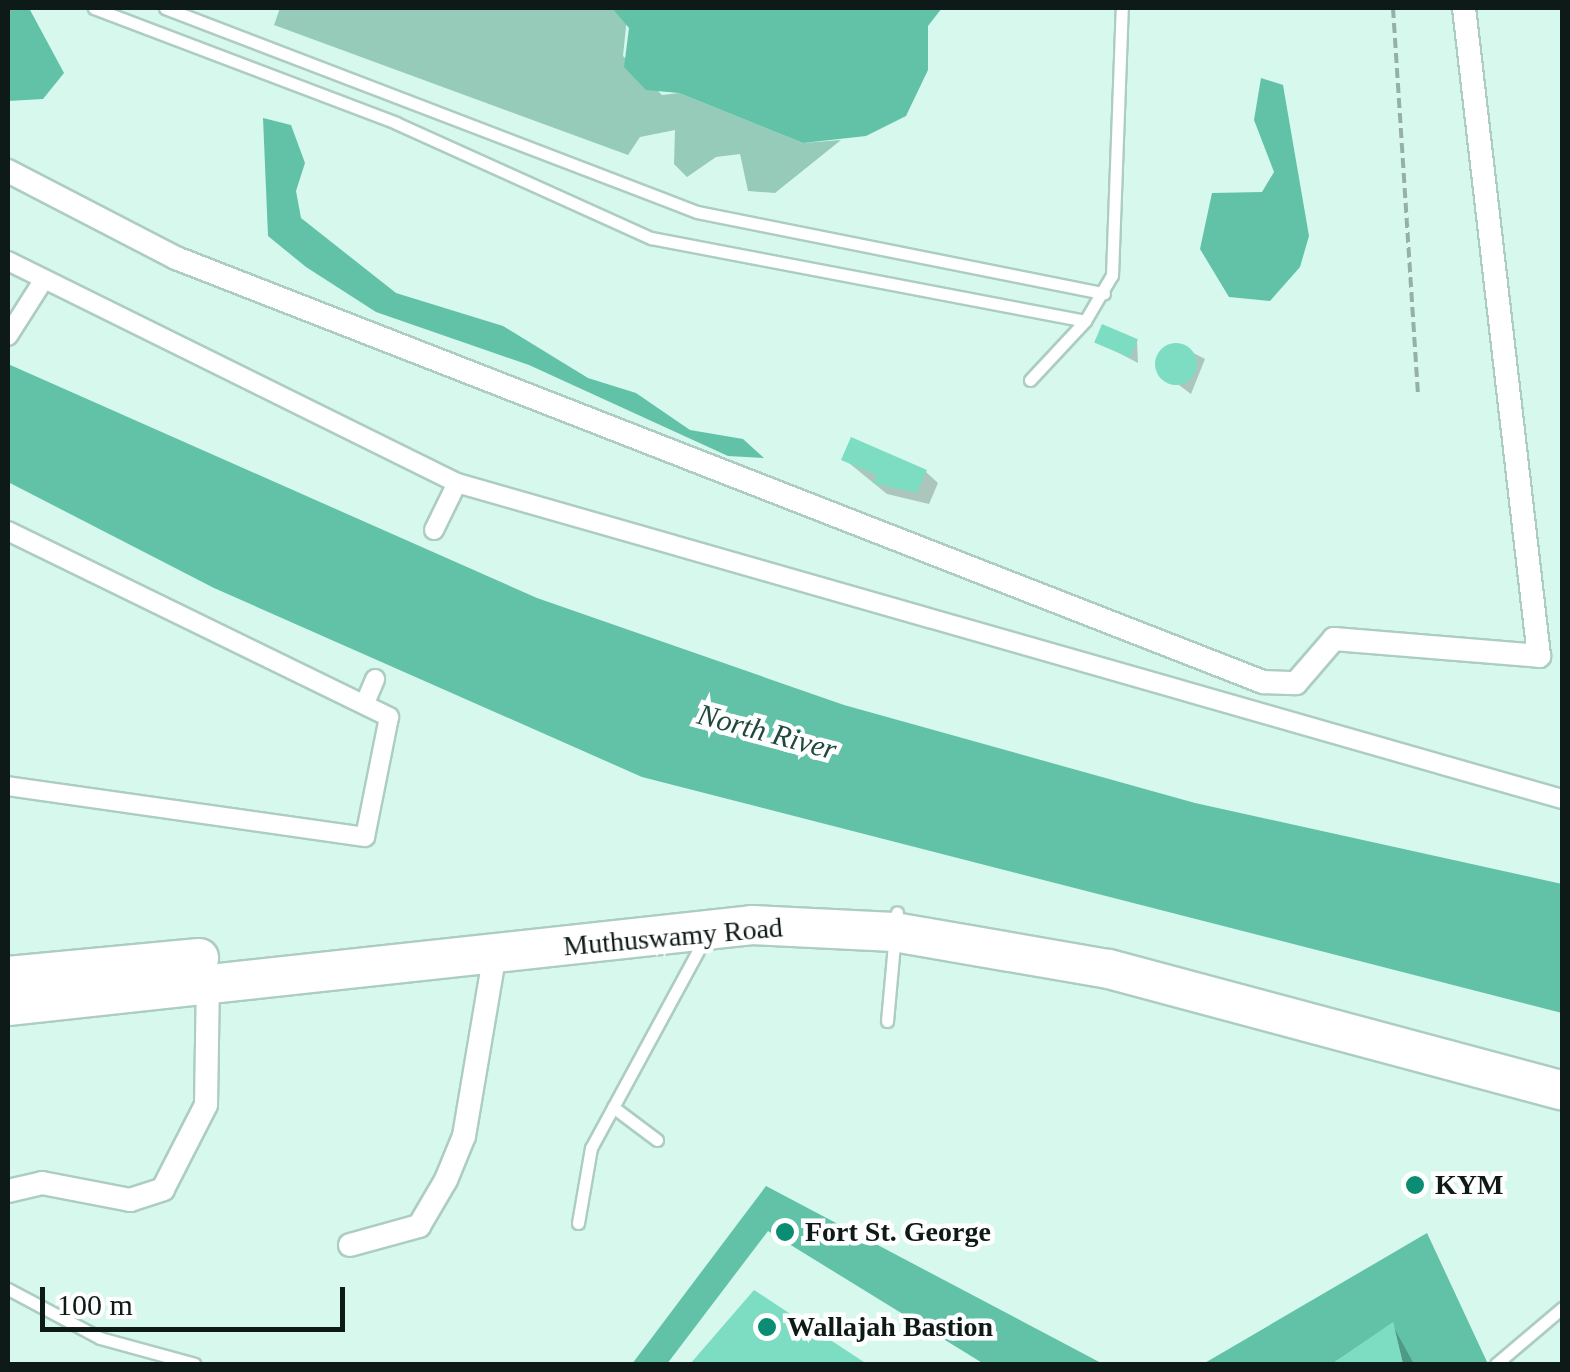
<!DOCTYPE html>
<style>
body{margin:0}
#map{position:relative;width:1570px;height:1372px;overflow:hidden;background:#d7f8ed;font-family:"Times New Roman",serif}
div>[style]{position:absolute}
.green>*{inset:0;background:#96cbba}
.water>*{inset:0;background:#61c2a8}
.shadow>*{inset:0;background:#0003}
.building>*{inset:0;background:#7dddc2;transform-origin:0 0}
.round{border-radius:50%}
.path>*{height:4px;margin-top:-2px;transform-origin:0;background:repeating-linear-gradient(90deg,#96b0a8 0 10px,transparent 0 15px)}
.roads{filter:drop-shadow(2px 0 #adcdc2) drop-shadow(-2px 0 #adcdc2) drop-shadow(0 2px #adcdc2) drop-shadow(0 -2px #adcdc2)}
.service>*{height:11px;margin:-5.5px;padding:0 5.5px;transform-origin:5.5px;border-radius:5.5px;background:#fff}
.pedestrian>*{height:18px;margin:-9px;padding:0 9px;transform-origin:9px;border-radius:9px;background:#fff}
.minor>*{height:22px;margin:-11px;padding:0 11px;transform-origin:11px;border-radius:11px;background:#fff}
.primary>*{height:38px;margin:-19px;padding:0 19px;transform-origin:19px;border-radius:19px;background:#fff}
.dots>*{width:28px;height:28px;translate:-50% -50%;box-sizing:border-box;border:5px solid #fff;border-radius:50%}
span{translate:-50% -50%;white-space:nowrap;text-align:center;line-height:1.15;-webkit-text-stroke:9px #fff;paint-order:stroke}
.street-label{font-size:28px;color:#0e1a17}
.poi-label{font-size:28px;color:#0e1a17;font-weight:700}
.left{translate:0 -50%;text-align:left}
.water-label{font-size:30px;color:#1e493d;font-style:italic}
.frame{position:absolute;inset:0;border:10px solid #0e1a17;pointer-events:none}
.scale{position:absolute;left:40px;top:1287px;width:305px;height:45px;box-sizing:border-box;border:5px solid #0e1a17;border-top:0;padding-left:12px;font-size:30px;line-height:35px;white-space:nowrap;color:#0e1a17;-webkit-text-stroke:8px #fff;paint-order:stroke}
</style>
<div id="map">
<div class="green">
<div style="clip-path:polygon(280px 8px,612px 8px,627px 17px,623px 56px,662px 95px,679px 93px,803px 143px,841px 140px,775px 193px,748px 191px,740px 154px,716px 157px,687px 177px,674px 164px,675px 130px,640px 137px,628px 155px,274px 25px)"></div>
</div>
<div class="water">
<div style="clip-path:polygon(8px 8px,29px 8px,64px 73px,43px 99px,8px 101px)"></div>
<div style="clip-path:polygon(612px 8px,942px 8px,928px 26px,928px 70px,906px 116px,866px 136px,803px 143px,679px 93px,646px 90px,624px 67px,629px 28px)"></div>
<div style="clip-path:polygon(1261px 78px,1283px 85px,1309px 236px,1300px 267px,1270px 301px,1229px 297px,1200px 249px,1212px 193px,1262px 192px,1274px 172px,1254px 120px)"></div>
<div style="clip-path:polygon(263px 118px,291px 125px,305px 163px,296px 191px,301px 218px,396px 293px,503px 326px,588px 378px,636px 393px,690px 430px,743px 439px,764px 458px,728px 456px,529px 365px,376px 312px,306px 267px,268px 236px)"></div>
<div style="clip-path:polygon(8px 364px,537px 598px,844px 705px,1195px 803px,1562px 884px,1562px 1013px,642px 777px,214px 588px,8px 482px)"></div>
<div style="clip-path:polygon(766px 1186px,1103px 1364px,984px 1364px,768px 1231px,667px 1364px,632px 1364px)"></div>
<div style="clip-path:polygon(1427px 1233px,1488px 1364px,1403px 1364px,1393px 1323px,1332px 1364px,1203px 1364px)"></div>
</div>
<div class="shadow">
<div style="clip-path:polygon(1137px 341px,1138px 363px,1098px 342px)"></div>
<div style="clip-path:polygon(1174px 343px,1205px 359px,1191px 394px,1156px 368px)"></div>
<div style="clip-path:polygon(844px 459px,926px 472px,938px 483px,929px 504px,887px 494px)"></div>
<div style="clip-path:polygon(755px 1293px,863px 1364px,694px 1364px)"></div>
<div style="clip-path:polygon(1393px 1326px,1414px 1364px,1336px 1364px)"></div>
</div>
<div class="building">
<div style="left:1102px;top:324px;width:39px;height:20px;rotate:23deg"></div>
<div class="round" style="left:1155px;top:343px;width:42px;height:42px"></div>
<div style="clip-path:polygon(851px 437px,927px 470px,917px 493px,873px 483px,877px 475px,841px 460px)"></div>
<div style="clip-path:polygon(754px 1290px,867px 1364px,690px 1364px)"></div>
<div style="clip-path:polygon(1393px 1322px,1403px 1364px,1332px 1364px)"></div>
</div>
<div class="path">
<div style="left:1393px;top:8px;width:386px;rotate:86.3deg"></div>
</div>
<div class="roads">
<div class="service">
<div style="left:94px;top:8px;width:323px;rotate:20.8deg"></div>
<div style="left:396px;top:123px;width:280px;rotate:24.3deg"></div>
<div style="left:651px;top:238px;width:442px;rotate:10.8deg"></div>
<div style="left:165px;top:8px;width:570px;rotate:20.98deg"></div>
<div style="left:697px;top:212px;width:415px;rotate:11.3deg"></div>
<div style="left:1030px;top:380px;width:81px;rotate:-47deg"></div>
<div style="left:1085px;top:321px;width:53px;rotate:-59.6deg"></div>
<div style="left:1112px;top:275px;width:267px;rotate:-87.9deg"></div>
<div style="left:887px;top:1021px;width:109px;rotate:-84.8deg"></div>
<div style="left:613px;top:1107px;width:55px;rotate:36.9deg"></div>
<div style="left:578px;top:1223px;width:76px;rotate:-80.2deg"></div>
<div style="left:591px;top:1148px;width:239px;rotate:-61.5deg"></div>
<div style="left:8px;top:1289px;width:104px;rotate:28deg"></div>
<div style="left:100px;top:1338px;width:98px;rotate:15.3deg"></div>
<div style="left:1496px;top:1364px;width:87px;rotate:-40.3deg"></div>
</div>
<div class="pedestrian">
<div style="left:8px;top:261px;width:501px;rotate:26.31deg"></div>
<div style="left:457px;top:483px;width:1149px;rotate:15.96deg"></div>
<div style="left:8px;top:336px;width:62px;rotate:-57.6deg"></div>
<div style="left:434px;top:530px;width:52px;rotate:-63.9deg"></div>
<div style="left:8px;top:531px;width:424px;rotate:26deg"></div>
<div style="left:389px;top:717px;width:122px;rotate:101.3deg"></div>
<div style="left:365px;top:837px;width:361px;rotate:-171.9deg"></div>
<div style="left:365px;top:703px;width:26px;rotate:-67deg"></div>
</div>
<div class="minor">
<div style="left:8px;top:171px;width:189px;rotate:27.4deg"></div>
<div style="left:176px;top:258px;width:1167px;rotate:21.31deg"></div>
<div style="left:1263px;top:682px;width:33px;rotate:2deg"></div>
<div style="left:1296px;top:683px;width:58px;rotate:-49.2deg"></div>
<div style="left:1334px;top:639px;width:206px;rotate:4.7deg"></div>
<div style="left:1539px;top:656px;width:652px;rotate:-96.6deg"></div>
<div style="left:8px;top:1191px;width:35px;rotate:-13deg"></div>
<div style="left:42px;top:1183px;width:90px;rotate:10.9deg"></div>
<div style="left:130px;top:1200px;width:35px;rotate:-18deg"></div>
<div style="left:163px;top:1189px;width:94px;rotate:-62.9deg"></div>
<div style="left:206px;top:1105px;width:123px;rotate:-89.1deg"></div>
<div style="left:350px;top:1245px;width:72px;rotate:-15.4deg"></div>
<div style="left:419px;top:1226px;width:53px;rotate:-59.6deg"></div>
<div style="left:446px;top:1180px;width:48px;rotate:-67.8deg"></div>
<div style="left:464px;top:1136px;width:187px;rotate:-80.4deg"></div>
</div>
<div class="primary">
<div style="left:8px;top:976px;width:192px;rotate:-5.4deg"></div>
<div style="left:8px;top:1006px;width:748px;rotate:-6.21deg"></div>
<div style="left:752px;top:925px;width:142px;rotate:2.8deg"></div>
<div style="left:894px;top:932px;width:218px;rotate:9.8deg"></div>
<div style="left:1109px;top:969px;width:469px;rotate:15deg"></div>
</div>
</div>
<div class="dots">
<div style="left:1415px;top:1185px;background:#0a8d73"></div>
<div style="left:785px;top:1232px;background:#0a8d73"></div>
<div style="left:767px;top:1327px;background:#0a8d73"></div>
</div>
<div class="street-label">
<span style="left:673px;top:937px;rotate:-5deg">Muthuswamy Road</span>
</div>
<div class="poi-label">
<span class="left" style="left:1435px;top:1185px">KYM</span>
<span class="left" style="left:805px;top:1232px">Fort St. George</span>
<span class="left" style="left:787px;top:1327px">Wallajah Bastion</span>
</div>
<div class="water-label">
<span style="left:767px;top:732px;rotate:15deg">North River</span>
</div>
<div class="frame"></div>
<div class="scale">100 m</div>
</div>
